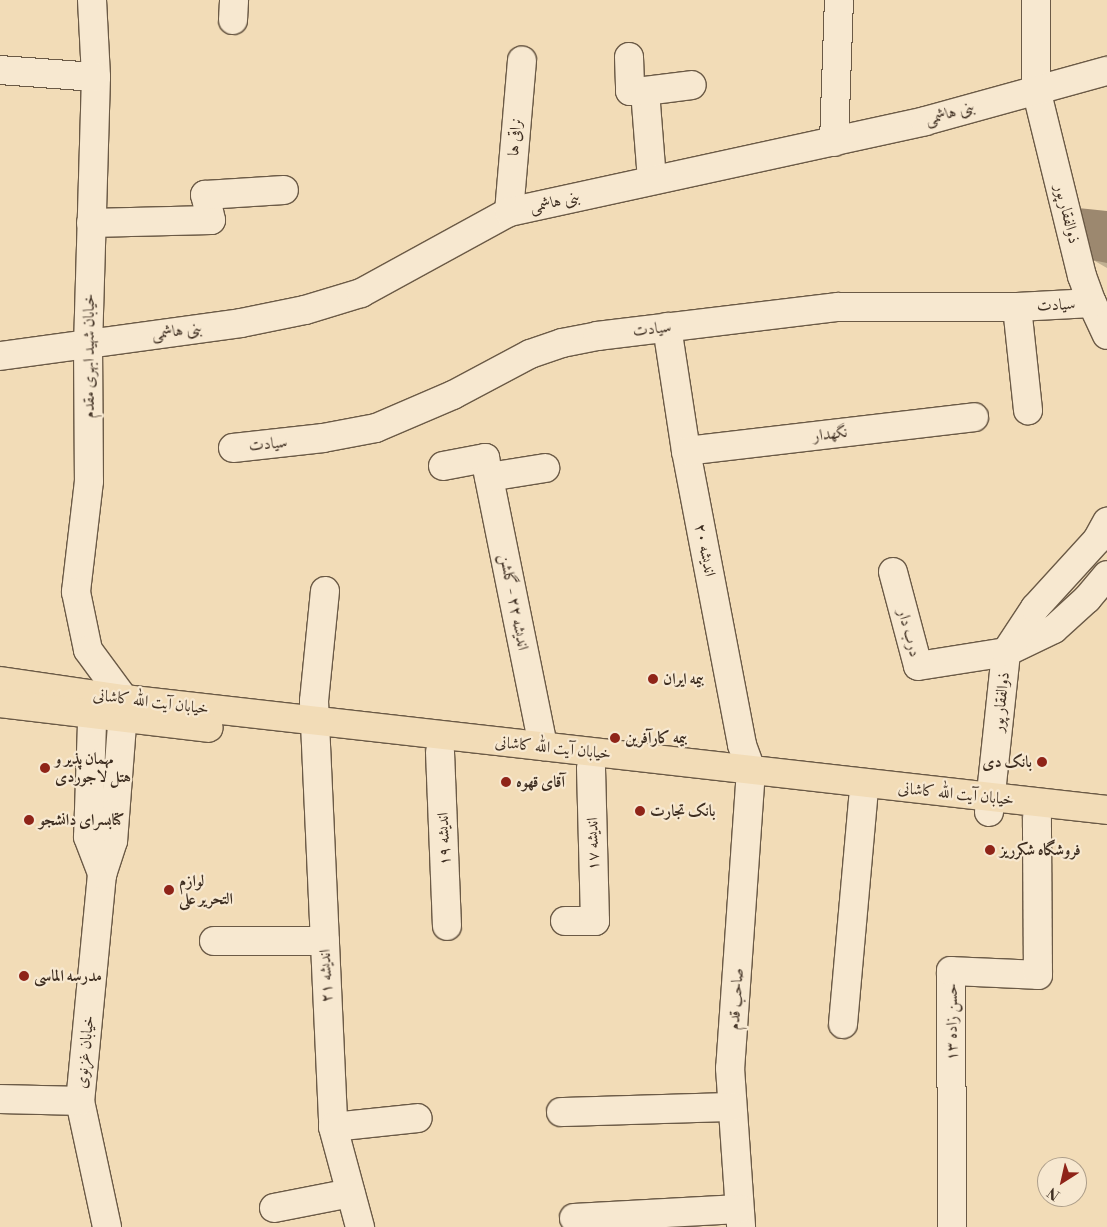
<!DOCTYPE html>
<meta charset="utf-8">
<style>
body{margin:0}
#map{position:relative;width:1107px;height:1227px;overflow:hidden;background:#f2dcb7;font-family:"Libre Bodoni",Amiri,serif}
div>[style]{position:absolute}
.shadow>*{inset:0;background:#0003}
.building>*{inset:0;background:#9c886f}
.roads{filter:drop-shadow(1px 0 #6b5a46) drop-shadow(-1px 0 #6b5a46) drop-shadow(0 1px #6b5a46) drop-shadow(0 -1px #6b5a46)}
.minor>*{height:28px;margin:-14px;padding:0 14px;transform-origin:14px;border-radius:14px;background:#f7e8d0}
.major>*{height:28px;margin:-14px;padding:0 14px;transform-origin:14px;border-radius:14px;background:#f2dcb7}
.dots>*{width:14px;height:14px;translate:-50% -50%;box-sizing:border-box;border:2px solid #f7e8d0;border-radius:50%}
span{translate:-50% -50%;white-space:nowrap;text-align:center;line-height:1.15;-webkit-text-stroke:4.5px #f7e8d0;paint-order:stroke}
.street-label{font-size:16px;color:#3e2e21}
.poi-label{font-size:16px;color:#3e2e21;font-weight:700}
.left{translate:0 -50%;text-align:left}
.right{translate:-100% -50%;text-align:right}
.north{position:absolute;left:1037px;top:1157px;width:50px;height:50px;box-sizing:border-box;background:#f7e8d0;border:1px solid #ad9e8a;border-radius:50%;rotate:215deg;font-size:14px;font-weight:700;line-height:20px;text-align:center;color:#3e2e21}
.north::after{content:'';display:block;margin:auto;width:18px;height:22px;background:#8f2418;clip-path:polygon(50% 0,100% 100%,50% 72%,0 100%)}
</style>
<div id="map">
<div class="shadow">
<div style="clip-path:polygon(1107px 212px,1107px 268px,1093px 260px)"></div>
</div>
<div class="building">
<div style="clip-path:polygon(1078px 208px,1107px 211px,1107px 263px,1092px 260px)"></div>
</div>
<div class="roads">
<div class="minor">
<div style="left:92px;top:0;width:77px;rotate:87deg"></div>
<div style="left:96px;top:77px;width:266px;rotate:91.7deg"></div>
<div style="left:88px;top:343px;width:138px;rotate:89.6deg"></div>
<div style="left:89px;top:481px;width:112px;rotate:96.7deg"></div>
<div style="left:76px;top:592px;width:59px;rotate:78.3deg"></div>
<div style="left:88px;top:650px;width:61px;rotate:53.7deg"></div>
<div style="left:124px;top:699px;width:142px;rotate:94.4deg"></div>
<div style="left:113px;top:841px;width:35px;rotate:108deg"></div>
<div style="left:102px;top:874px;width:228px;rotate:95.5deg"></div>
<div style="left:80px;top:1101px;width:129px;rotate:77.9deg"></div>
<div style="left:1036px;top:0;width:89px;rotate:90deg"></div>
<div style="left:1036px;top:89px;width:193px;rotate:76.2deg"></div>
<div style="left:1082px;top:276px;width:29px;rotate:70deg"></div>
<div style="left:1092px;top:303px;width:35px;rotate:65deg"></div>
<div style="left:233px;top:20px;width:20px;rotate:-87deg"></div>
<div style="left:629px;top:57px;width:34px;rotate:88deg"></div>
<div style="left:630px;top:91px;width:15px"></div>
<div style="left:645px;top:91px;width:89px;rotate:85.5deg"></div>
<div style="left:0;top:70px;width:96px;rotate:4.2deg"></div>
<div style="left:645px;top:91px;width:47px;rotate:-7.3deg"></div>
<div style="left:834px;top:142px;width:142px;rotate:-88deg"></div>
<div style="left:509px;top:212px;width:152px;rotate:-85.1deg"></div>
<div style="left:91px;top:223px;width:120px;rotate:-1.4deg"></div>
<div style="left:211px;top:220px;width:26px;rotate:-103deg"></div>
<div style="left:205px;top:195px;width:79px;rotate:-3.6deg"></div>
<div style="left:1017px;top:307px;width:104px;rotate:83.9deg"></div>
<div style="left:667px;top:327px;width:125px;rotate:81.3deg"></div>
<div style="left:686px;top:451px;width:299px;rotate:79.2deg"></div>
<div style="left:742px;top:745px;width:27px;rotate:70deg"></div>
<div style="left:751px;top:770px;width:299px;rotate:94deg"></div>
<div style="left:730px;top:1068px;width:159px;rotate:86deg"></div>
<div style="left:0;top:356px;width:243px;rotate:-7.8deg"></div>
<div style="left:241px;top:323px;width:65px;rotate:-11.5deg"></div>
<div style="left:305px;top:310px;width:59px;rotate:-16.9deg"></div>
<div style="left:361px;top:293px;width:169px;rotate:-28.7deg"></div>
<div style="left:509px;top:212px;width:426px;rotate:-12.3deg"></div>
<div style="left:925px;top:121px;width:189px;rotate:-15.4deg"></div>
<div style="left:233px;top:448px;width:91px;rotate:-6.3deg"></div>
<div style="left:323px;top:438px;width:54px;rotate:-10.7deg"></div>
<div style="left:376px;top:428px;width:84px;rotate:-23.2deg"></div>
<div style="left:453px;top:395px;width:87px;rotate:-28deg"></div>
<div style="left:530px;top:354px;width:34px;rotate:-19deg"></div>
<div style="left:562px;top:343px;width:36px;rotate:-11deg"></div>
<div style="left:597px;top:336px;width:243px;rotate:-6.9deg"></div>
<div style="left:838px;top:307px;width:179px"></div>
<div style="left:1017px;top:307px;width:75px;rotate:-3.1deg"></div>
<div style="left:686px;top:451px;width:290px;rotate:-6.7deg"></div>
<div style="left:443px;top:466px;width:43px;rotate:-10.8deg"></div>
<div style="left:485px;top:458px;width:294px;rotate:78.6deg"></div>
<div style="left:489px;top:477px;width:57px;rotate:-9.1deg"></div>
<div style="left:893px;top:572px;width:97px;rotate:75.1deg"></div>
<div style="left:918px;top:666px;width:89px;rotate:-9deg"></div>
<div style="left:1006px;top:652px;width:53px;rotate:-25.6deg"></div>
<div style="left:1054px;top:629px;width:45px;rotate:-42.3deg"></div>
<div style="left:1087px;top:599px;width:31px;rotate:-50deg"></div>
<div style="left:325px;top:591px;width:111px;rotate:95.7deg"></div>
<div style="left:314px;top:701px;width:426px;rotate:87.4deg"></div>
<div style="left:333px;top:1127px;width:104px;rotate:74.9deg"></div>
<div style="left:93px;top:695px;width:142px;rotate:92deg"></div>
<div style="left:88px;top:837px;width:40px;rotate:69deg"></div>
<div style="left:440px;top:752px;width:174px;rotate:87.7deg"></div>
<div style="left:989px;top:812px;width:161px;rotate:-83.9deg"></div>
<div style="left:1006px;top:652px;width:53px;rotate:-56.6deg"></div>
<div style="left:1035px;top:608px;width:92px;rotate:-47.6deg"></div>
<div style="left:1097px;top:540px;width:21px;rotate:-61deg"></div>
<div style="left:565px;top:921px;width:30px"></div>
<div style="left:595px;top:921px;width:153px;rotate:-91.5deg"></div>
<div style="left:214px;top:941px;width:111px"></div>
<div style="left:843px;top:1024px;width:227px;rotate:-84.9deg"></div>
<div style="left:0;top:1099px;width:80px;rotate:1.4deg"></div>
<div style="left:561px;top:1112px;width:171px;rotate:-1.7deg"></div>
<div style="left:333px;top:1127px;width:85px;rotate:-6deg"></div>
<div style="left:274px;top:1208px;width:78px;rotate:-11deg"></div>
<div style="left:574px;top:1218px;width:165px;rotate:-3.1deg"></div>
<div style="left:952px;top:1227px;width:256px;rotate:-90.2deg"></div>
<div style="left:951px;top:971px;width:87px;rotate:2.6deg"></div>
<div style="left:1038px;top:975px;width:157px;rotate:-90.4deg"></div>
</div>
<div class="major">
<div style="left:0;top:681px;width:125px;rotate:8.3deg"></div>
<div style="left:124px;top:699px;width:989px;rotate:6.44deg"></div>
<div style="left:0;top:703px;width:210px;rotate:6.8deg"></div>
</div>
</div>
<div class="dots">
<div style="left:653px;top:679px;background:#8f2418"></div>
<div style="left:615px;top:738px;background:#8f2418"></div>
<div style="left:1042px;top:762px;background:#8f2418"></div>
<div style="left:45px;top:768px;background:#8f2418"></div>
<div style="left:506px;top:782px;background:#8f2418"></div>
<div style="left:640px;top:811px;background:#8f2418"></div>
<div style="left:29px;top:820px;background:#8f2418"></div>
<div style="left:990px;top:850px;background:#8f2418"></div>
<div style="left:169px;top:890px;background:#8f2418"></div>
<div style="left:24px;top:976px;background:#8f2418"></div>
</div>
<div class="street-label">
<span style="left:950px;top:113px;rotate:-16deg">بنی هاشمی</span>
<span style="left:515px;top:137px;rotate:-85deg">نراقی ها</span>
<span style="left:555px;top:202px;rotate:-12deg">بنی هاشمی</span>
<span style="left:1067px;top:214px;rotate:76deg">ذوالفقار پور</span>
<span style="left:1056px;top:305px;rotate:-3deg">سیادت</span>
<span style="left:652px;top:329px;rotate:-7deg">سیادت</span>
<span style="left:177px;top:331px;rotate:-7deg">بنی هاشمی</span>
<span style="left:89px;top:356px;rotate:-90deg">خیابان شهید ابهری مقدم</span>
<span style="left:830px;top:434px;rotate:-7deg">نگهدار</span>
<span style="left:268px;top:444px;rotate:-6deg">سیادت</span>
<span style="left:705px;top:550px;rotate:79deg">اندیشه ۲۰</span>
<span style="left:514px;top:602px;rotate:79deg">اندیشه ۲۲ - گلشن</span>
<span style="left:909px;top:633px;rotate:75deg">درب دار</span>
<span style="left:151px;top:702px;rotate:7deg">خیابان آیت الله کاشانی</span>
<span style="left:1001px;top:702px;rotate:-84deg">ذوالفقار پور</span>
<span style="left:553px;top:748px;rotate:6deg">خیابان آیت الله کاشانی</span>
<span style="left:956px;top:794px;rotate:6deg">خیابان آیت الله کاشانی</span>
<span style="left:444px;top:839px;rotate:-92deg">اندیشه ۱۹</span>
<span style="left:593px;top:844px;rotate:-91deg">اندیشه ۱۷</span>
<span style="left:326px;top:976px;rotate:-92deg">اندیشه ۲۱</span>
<span style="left:736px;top:999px;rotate:-86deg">صاحب قدم</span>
<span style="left:952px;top:1022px;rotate:-90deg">حسن زاده ۱۳</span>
<span style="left:85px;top:1052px;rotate:-84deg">خیابان غزنوی</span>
</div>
<div class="poi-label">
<span class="left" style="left:663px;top:679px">بیمه ایران</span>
<span class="left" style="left:625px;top:738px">بیمه کارآفرین</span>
<span class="left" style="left:55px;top:768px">مهمان پذیر و<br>هتل لاجوردی</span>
<span class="right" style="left:1032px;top:762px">بانک دی</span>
<span class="left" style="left:516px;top:782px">آقای قهوه</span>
<span class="left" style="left:650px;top:811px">بانک تجارت</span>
<span class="left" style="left:39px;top:820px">کتابسرای دانشجو</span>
<span class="left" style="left:1000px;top:850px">فروشگاه شکرریز</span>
<span class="left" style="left:179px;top:890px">لوازم<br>التحریر علی</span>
<span class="left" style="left:34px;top:976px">مدرسه الماسی</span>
</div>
<div class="north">N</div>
</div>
